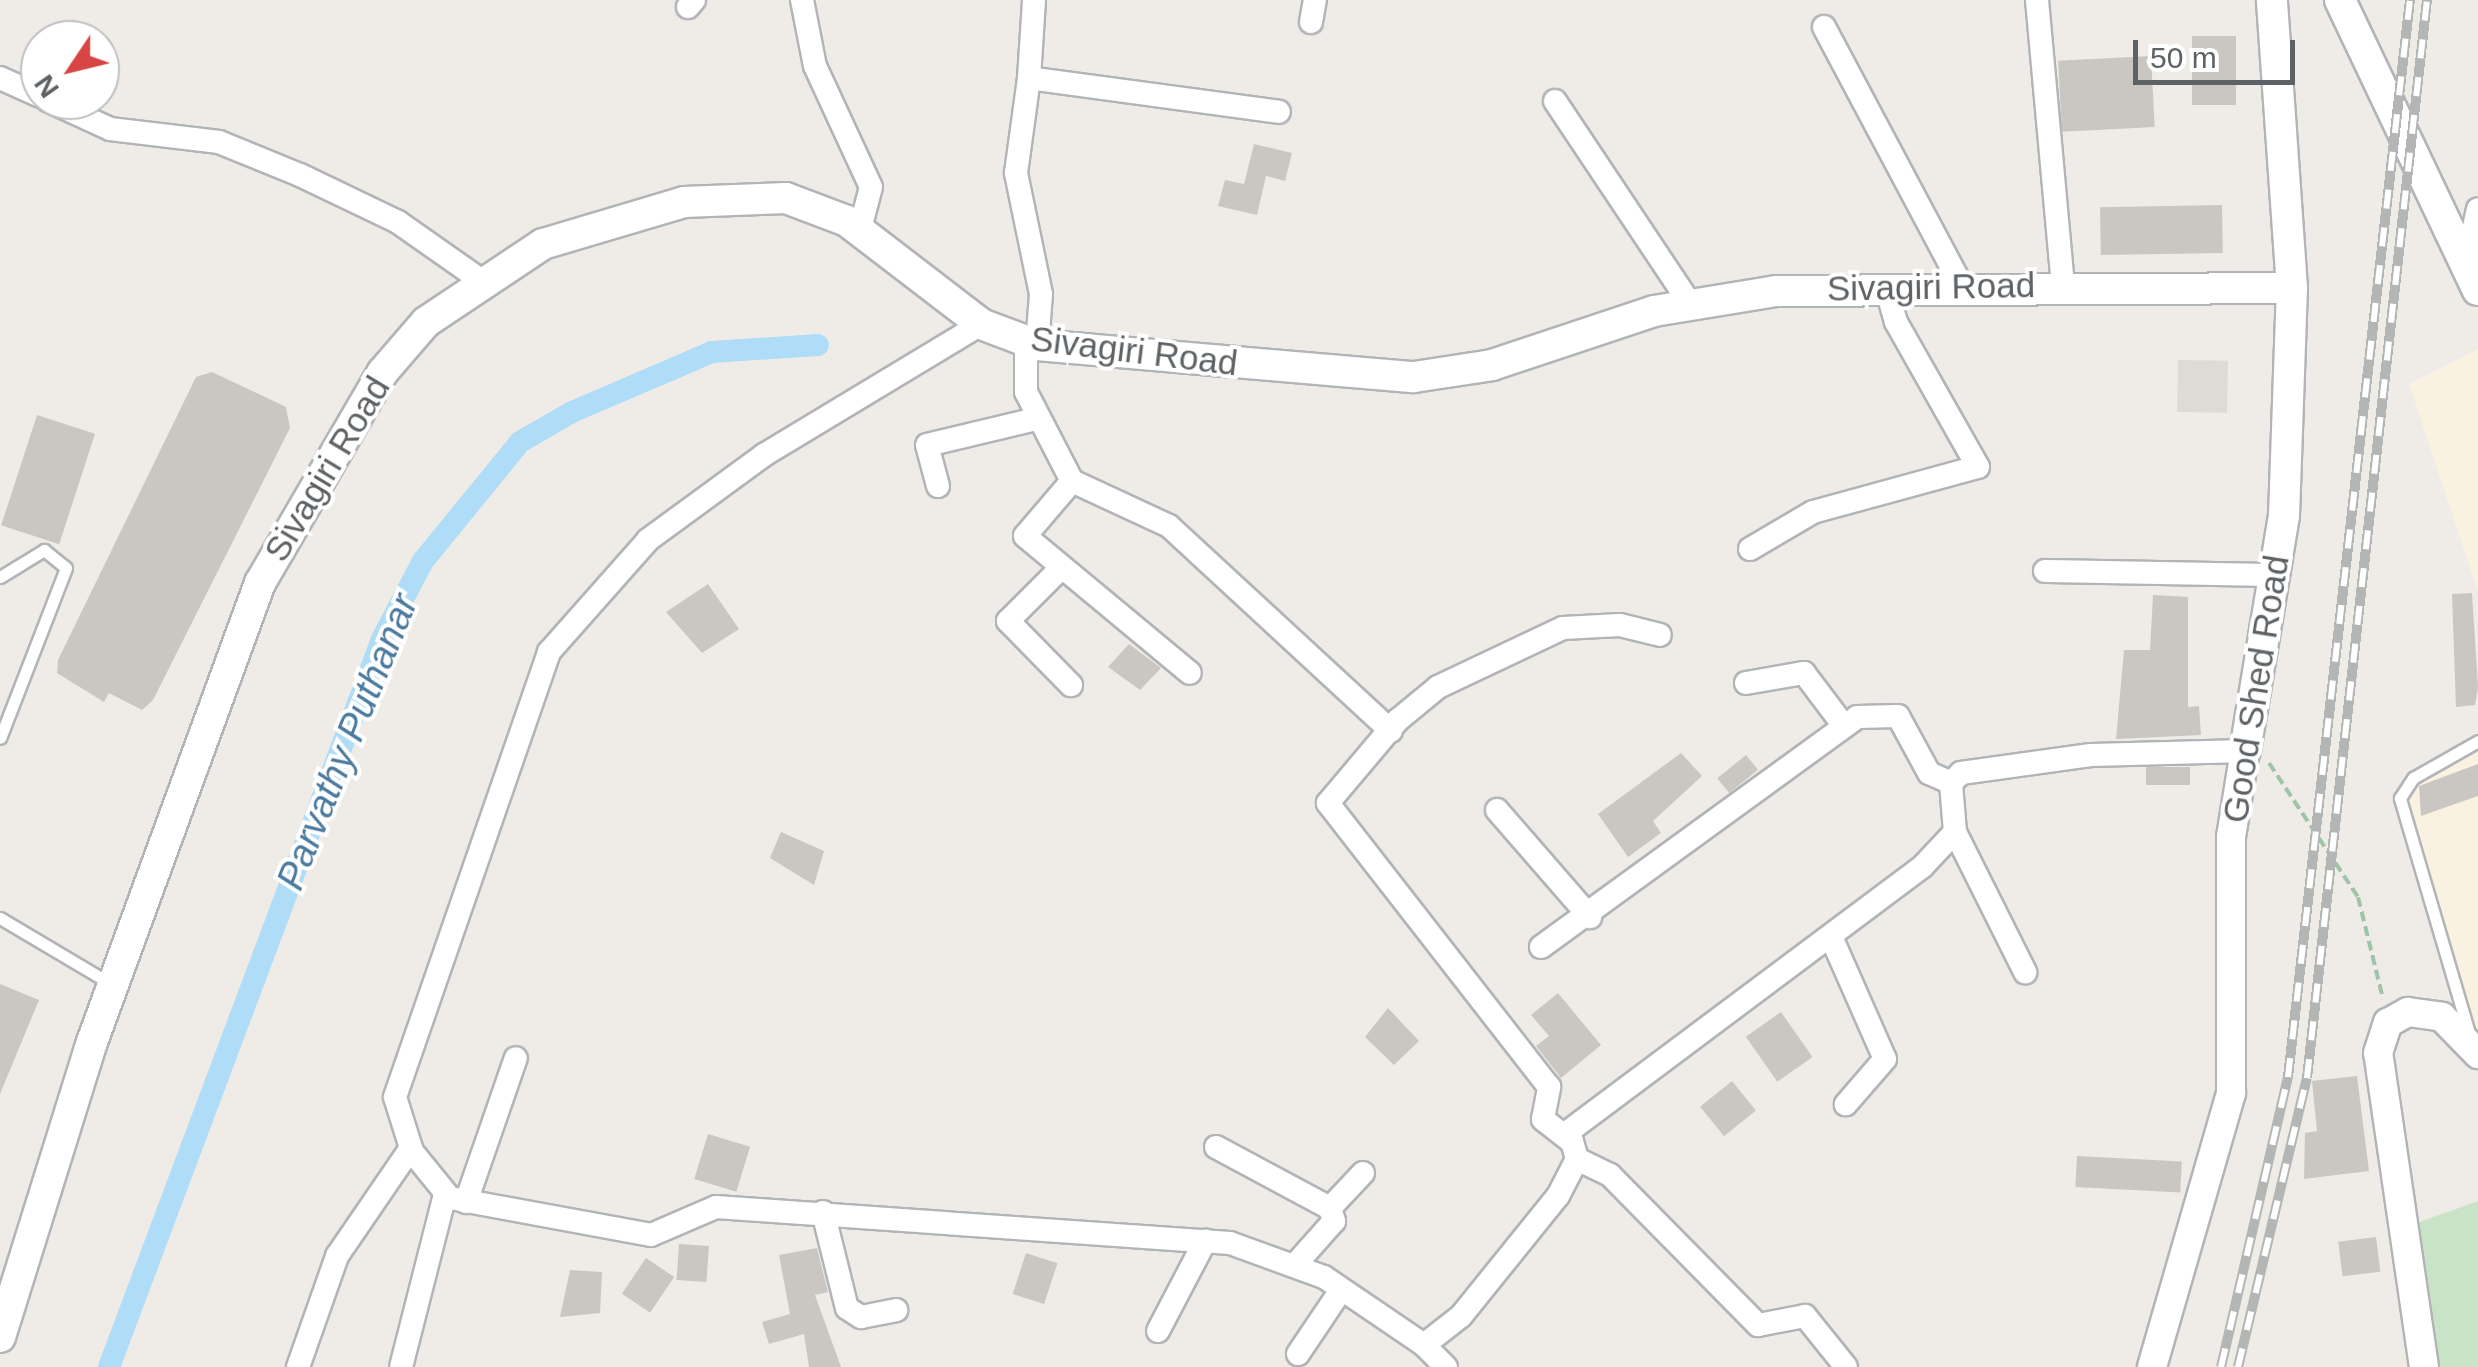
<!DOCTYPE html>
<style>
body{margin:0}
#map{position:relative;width:2478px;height:1367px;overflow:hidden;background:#efece7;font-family:Arial,sans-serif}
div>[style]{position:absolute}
.commercial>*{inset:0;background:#faf2e0}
.education>*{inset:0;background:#dedbd5;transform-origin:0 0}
.green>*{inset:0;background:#c8e3c6}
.canal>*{height:22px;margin:-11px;padding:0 11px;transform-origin:11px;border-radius:11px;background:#afdcf6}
.building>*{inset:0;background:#cac7c3;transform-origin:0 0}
.path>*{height:4px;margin-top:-2px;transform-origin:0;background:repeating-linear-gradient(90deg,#a0c4a7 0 10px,transparent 0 15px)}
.roads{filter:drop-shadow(2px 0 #b2b4b7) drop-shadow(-2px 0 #b2b4b7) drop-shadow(0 2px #b2b4b7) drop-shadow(0 -2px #b2b4b7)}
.service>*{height:11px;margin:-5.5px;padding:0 5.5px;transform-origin:5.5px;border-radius:5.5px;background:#fff}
.minor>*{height:22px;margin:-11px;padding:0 11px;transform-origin:11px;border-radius:11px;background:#fff}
.tertiary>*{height:28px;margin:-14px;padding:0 14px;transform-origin:14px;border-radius:14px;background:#fff}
.secondary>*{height:30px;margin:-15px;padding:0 15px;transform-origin:15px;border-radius:15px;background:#fff}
.rail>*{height:10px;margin-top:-5px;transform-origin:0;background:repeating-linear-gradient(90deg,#fff 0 19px,#b4b5b5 0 38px);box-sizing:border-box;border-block:2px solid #b4b5b5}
span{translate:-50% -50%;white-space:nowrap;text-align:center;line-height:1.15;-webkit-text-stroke:8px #fff;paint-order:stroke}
.street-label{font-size:35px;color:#5e6265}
.water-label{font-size:38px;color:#4a7a9e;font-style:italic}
.north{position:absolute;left:20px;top:20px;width:100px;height:100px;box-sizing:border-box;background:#fff;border:2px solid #bfc0c1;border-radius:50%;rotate:235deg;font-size:28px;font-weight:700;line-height:40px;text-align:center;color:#5e6265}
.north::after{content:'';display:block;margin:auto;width:35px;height:45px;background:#d74544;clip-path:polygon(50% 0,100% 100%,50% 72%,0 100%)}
.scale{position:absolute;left:2133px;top:40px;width:162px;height:45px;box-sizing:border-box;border:5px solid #5e6265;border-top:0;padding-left:12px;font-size:30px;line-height:35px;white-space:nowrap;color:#5e6265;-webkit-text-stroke:8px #fff;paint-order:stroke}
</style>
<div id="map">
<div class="commercial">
<div style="clip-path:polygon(2478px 349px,2478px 592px,2409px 384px)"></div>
<div style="clip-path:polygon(2478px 745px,2478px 1036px,2399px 788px)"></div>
</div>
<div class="education">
<div style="left:2178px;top:360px;width:50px;height:52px;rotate:1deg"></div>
</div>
<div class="green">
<div style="clip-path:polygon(2478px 1201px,2478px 1367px,2435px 1367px,2417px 1223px)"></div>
</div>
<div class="canal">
<div style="left:109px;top:1367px;width:778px;rotate:-69.44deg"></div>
<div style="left:382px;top:639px;width:88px;rotate:-62.3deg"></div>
<div style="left:423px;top:561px;width:154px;rotate:-50.8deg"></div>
<div style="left:520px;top:442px;width:60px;rotate:-30deg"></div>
<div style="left:572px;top:412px;width:152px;rotate:-23.2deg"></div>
<div style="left:712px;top:352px;width:106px;rotate:-3.8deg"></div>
</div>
<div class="building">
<div style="left:2192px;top:36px;width:44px;height:69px"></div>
<div style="left:2151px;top:56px;width:71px;height:93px;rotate:87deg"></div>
<div style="clip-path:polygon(1254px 144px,1292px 153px,1285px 181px,1266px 176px,1257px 215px,1218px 206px,1225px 180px,1244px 184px)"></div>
<div style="left:2222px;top:205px;width:48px;height:122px;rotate:89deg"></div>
<div style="clip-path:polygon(212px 372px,286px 407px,290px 428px,153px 700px,142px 710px,109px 693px,104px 702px,57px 673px,58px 660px,196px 377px)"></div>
<div style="left:37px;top:415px;width:61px;height:116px;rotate:18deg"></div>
<div style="clip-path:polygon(708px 584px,739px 629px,702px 653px,666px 612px)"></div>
<div style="clip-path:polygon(2472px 593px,2478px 687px,2475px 705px,2456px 707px,2452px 594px)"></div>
<div style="clip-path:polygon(2153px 595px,2188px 597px,2188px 707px,2199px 706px,2201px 735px,2116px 739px,2124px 650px,2150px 650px)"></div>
<div style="clip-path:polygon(1129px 644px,1161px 668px,1140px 690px,1108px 667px)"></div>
<div style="clip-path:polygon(1681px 753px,1702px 776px,1653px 821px,1661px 833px,1628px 857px,1598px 814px)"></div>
<div style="left:1746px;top:755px;width:19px;height:37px;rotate:51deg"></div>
<div style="clip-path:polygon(2478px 764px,2478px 796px,2421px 816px,2419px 786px)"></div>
<div style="left:2190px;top:767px;width:18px;height:44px;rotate:90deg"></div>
<div style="clip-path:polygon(781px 832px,824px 851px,814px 885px,770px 858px)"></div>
<div style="clip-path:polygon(0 984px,39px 1000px,0 1094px)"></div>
<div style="clip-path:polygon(1558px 993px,1601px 1045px,1561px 1078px,1536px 1046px,1549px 1036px,1531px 1015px)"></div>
<div style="clip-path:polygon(1388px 1008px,1419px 1041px,1394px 1065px,1365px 1037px)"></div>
<div style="left:1781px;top:1012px;width:55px;height:43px;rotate:55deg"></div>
<div style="clip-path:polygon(2357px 1076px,2369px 1171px,2304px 1179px,2305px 1133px,2317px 1131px,2312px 1081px)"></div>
<div style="left:1732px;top:1081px;width:38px;height:41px;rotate:51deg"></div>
<div style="left:708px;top:1134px;width:44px;height:47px;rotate:17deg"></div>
<div style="left:2077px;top:1156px;width:105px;height:31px;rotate:3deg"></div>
<div style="left:2376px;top:1237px;width:35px;height:38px;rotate:83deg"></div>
<div style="left:679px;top:1244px;width:30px;height:36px;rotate:4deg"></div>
<div style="clip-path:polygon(817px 1248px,828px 1292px,815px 1295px,841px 1367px,809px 1367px,804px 1334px,769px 1344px,762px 1322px,790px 1314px,779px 1255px)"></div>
<div style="left:1026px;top:1253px;width:33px;height:43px;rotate:18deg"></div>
<div style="left:646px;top:1258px;width:34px;height:43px;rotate:34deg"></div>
<div style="clip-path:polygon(570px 1270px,602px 1272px,600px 1313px,560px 1317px)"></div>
</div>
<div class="path">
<div style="left:2269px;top:763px;width:161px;rotate:56.4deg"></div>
<div style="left:2358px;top:897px;width:105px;rotate:76.2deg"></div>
</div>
<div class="roads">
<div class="service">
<div style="left:0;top:577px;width:52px;rotate:-31.5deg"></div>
<div style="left:44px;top:550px;width:28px;rotate:39deg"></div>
<div style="left:66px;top:568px;width:182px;rotate:111.2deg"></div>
<div style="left:0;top:918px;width:131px;rotate:30.7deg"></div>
<div style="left:2469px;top:1033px;width:245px;rotate:-106.4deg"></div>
<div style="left:2400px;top:798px;width:24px;rotate:-57deg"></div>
<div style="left:2413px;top:778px;width:75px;rotate:-29.6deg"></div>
</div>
<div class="minor">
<div style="left:802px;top:0;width:67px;rotate:78.9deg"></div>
<div style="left:815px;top:66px;width:133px;rotate:65.2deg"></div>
<div style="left:871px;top:187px;width:43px;rotate:104.7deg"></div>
<div style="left:2037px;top:0;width:287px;rotate:84.8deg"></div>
<div style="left:688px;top:7px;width:9px;rotate:-49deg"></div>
<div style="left:1311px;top:22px;width:22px;rotate:-80deg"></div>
<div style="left:1824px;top:27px;width:290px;rotate:62deg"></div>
<div style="left:0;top:78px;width:44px;rotate:24.2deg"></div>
<div style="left:1029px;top:78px;width:78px;rotate:-86.3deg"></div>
<div style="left:47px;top:100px;width:69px;rotate:24.7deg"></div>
<div style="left:110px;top:129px;width:110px;rotate:6.8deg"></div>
<div style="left:219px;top:142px;width:87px;rotate:22.2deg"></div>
<div style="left:300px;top:175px;width:109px;rotate:25.6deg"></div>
<div style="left:398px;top:222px;width:103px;rotate:35.1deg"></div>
<div style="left:1555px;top:101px;width:245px;rotate:56.3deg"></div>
<div style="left:2466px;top:263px;width:55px;rotate:-77.5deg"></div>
<div style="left:1026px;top:341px;width:51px;rotate:90deg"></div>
<div style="left:1026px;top:392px;width:100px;rotate:62.7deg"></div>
<div style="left:1072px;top:481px;width:107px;rotate:24.9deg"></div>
<div style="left:1169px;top:526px;width:302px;rotate:42.7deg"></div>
<div style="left:1037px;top:345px;width:51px;rotate:-85.5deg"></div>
<div style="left:1041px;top:294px;width:124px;rotate:-101.7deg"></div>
<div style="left:1016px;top:173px;width:96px;rotate:-82.2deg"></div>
<div style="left:1029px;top:78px;width:252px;rotate:7.7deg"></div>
<div style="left:1072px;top:481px;width:72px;rotate:130.5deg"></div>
<div style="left:1025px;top:536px;width:214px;rotate:39.7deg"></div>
<div style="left:938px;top:486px;width:42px;rotate:-105deg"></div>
<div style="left:927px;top:445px;width:112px;rotate:-13.4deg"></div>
<div style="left:1750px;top:549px;width:73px;rotate:-30.4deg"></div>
<div style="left:1813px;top:512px;width:171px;rotate:-15.3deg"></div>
<div style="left:1978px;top:467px;width:167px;rotate:-119.5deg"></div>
<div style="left:1896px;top:322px;width:37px;rotate:-106deg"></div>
<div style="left:1061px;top:568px;width:75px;rotate:135deg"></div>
<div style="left:1008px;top:621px;width:90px;rotate:45.5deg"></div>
<div style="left:2045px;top:571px;width:229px;rotate:1deg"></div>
<div style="left:1746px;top:683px;width:59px;rotate:-9.8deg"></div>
<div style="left:1804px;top:673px;width:66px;rotate:53deg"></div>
<div style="left:1497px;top:810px;width:142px;rotate:49deg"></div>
<div style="left:1955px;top:832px;width:157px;rotate:63.4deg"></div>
<div style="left:1832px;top:939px;width:131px;rotate:66.2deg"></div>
<div style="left:1885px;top:1059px;width:60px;rotate:130.9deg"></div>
<div style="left:1541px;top:947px;width:391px;rotate:-36deg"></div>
<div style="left:1857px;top:717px;width:41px;rotate:-1.4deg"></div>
<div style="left:1898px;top:716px;width:65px;rotate:61.5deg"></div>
<div style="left:1929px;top:773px;width:24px;rotate:24deg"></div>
<div style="left:1572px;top:1142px;width:37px;rotate:-142deg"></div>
<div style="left:1543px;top:1119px;width:33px;rotate:-79deg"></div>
<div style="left:1549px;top:1087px;width:360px;rotate:-127.9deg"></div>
<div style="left:1328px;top:803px;width:109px;rotate:-49.9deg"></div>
<div style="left:1398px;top:720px;width:52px;rotate:-39.5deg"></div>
<div style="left:1438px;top:687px;width:138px;rotate:-25.3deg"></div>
<div style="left:1563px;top:628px;width:57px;rotate:-3deg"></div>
<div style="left:1620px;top:625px;width:41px;rotate:14deg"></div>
<div style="left:1216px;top:1147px;width:129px;rotate:28.2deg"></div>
<div style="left:1330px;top:1208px;width:14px;rotate:73deg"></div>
<div style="left:1334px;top:1221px;width:59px;rotate:131.6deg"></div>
<div style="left:410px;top:1149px;width:63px;rotate:50.8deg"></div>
<div style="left:450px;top:1198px;width:204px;rotate:10.4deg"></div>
<div style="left:651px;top:1235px;width:71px;rotate:-23.3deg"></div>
<div style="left:716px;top:1207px;width:515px;rotate:4.01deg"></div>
<div style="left:1230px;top:1243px;width:100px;rotate:19.9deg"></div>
<div style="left:1324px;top:1277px;width:121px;rotate:34.2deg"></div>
<div style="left:1424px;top:1345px;width:47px;rotate:-38.1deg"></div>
<div style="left:1461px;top:1316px;width:154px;rotate:-51.1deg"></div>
<div style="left:1558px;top:1196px;width:42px;rotate:-62.8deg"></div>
<div style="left:1577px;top:1159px;width:29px;rotate:-106deg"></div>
<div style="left:1569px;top:1131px;width:441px;rotate:-36.8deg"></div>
<div style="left:1922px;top:867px;width:48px;rotate:-46.7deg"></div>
<div style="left:1955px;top:832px;width:49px;rotate:-94.7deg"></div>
<div style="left:1951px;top:783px;width:14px;rotate:-45deg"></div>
<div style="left:1961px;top:773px;width:131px;rotate:-7.9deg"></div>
<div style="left:2091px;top:755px;width:154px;rotate:-1.5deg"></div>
<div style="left:1577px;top:1159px;width:37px;rotate:26deg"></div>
<div style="left:1610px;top:1175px;width:211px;rotate:45.4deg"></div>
<div style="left:1758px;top:1325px;width:48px;rotate:-10.8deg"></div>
<div style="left:1805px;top:1316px;width:65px;rotate:51.2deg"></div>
<div style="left:466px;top:1202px;width:152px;rotate:-70.9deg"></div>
<div style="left:1330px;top:1208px;width:48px;rotate:-46.7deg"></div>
<div style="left:823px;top:1212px;width:99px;rotate:76deg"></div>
<div style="left:847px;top:1308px;width:17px;rotate:33deg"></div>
<div style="left:861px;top:1317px;width:36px;rotate:-11deg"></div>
<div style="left:1158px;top:1331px;width:102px;rotate:-62.4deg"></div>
<div style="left:1424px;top:1345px;width:31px;rotate:45deg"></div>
<div style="left:1298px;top:1354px;width:77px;rotate:-56.1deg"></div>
<div style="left:298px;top:1367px;width:118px;rotate:-70.6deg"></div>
<div style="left:337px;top:1256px;width:131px;rotate:-55.6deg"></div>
<div style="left:411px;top:1148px;width:53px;rotate:-107.4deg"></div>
<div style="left:395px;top:1097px;width:471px;rotate:-70.9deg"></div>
<div style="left:549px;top:652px;width:149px;rotate:-48.5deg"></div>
<div style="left:648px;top:540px;width:144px;rotate:-36.2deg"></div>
<div style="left:764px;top:455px;width:253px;rotate:-31.1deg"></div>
<div style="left:401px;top:1367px;width:178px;rotate:-75.7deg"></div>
</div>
<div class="tertiary">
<div style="left:2152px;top:1367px;width:285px;rotate:-73.9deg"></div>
<div style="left:2231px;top:1093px;width:256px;rotate:-90deg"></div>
<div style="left:2231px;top:837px;width:87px;rotate:-80.8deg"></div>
<div style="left:2424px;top:1367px;width:317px;rotate:-98.3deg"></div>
<div style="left:2378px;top:1053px;width:32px;rotate:-72deg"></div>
<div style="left:2388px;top:1023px;width:23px;rotate:-29deg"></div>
<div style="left:2408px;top:1012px;width:34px;rotate:8deg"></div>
<div style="left:2442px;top:1017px;width:52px;rotate:45.8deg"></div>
</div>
<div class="secondary">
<div style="left:2340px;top:0;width:321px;rotate:64.6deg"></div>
<div style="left:2245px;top:751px;width:238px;rotate:-80.6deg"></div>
<div style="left:2284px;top:516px;width:228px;rotate:-88deg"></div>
<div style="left:2292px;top:288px;width:289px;rotate:-94deg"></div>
<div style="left:0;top:1337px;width:309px;rotate:-72.7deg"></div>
<div style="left:92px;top:1042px;width:489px;rotate:-69.9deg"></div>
<div style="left:260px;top:583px;width:243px;rotate:-59.8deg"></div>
<div style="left:382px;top:373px;width:67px;rotate:-49.2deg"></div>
<div style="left:426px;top:322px;width:141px;rotate:-33.7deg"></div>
<div style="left:543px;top:244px;width:147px;rotate:-16.6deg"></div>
<div style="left:684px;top:202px;width:102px;rotate:-2.2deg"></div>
<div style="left:786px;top:198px;width:65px;rotate:20.7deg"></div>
<div style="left:847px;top:221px;width:169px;rotate:37.5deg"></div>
<div style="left:981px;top:324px;width:60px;rotate:20.6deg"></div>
<div style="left:1037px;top:345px;width:378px;rotate:4.9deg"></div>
<div style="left:1414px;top:377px;width:79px;rotate:-8.7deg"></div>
<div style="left:1492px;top:365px;width:171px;rotate:-18.4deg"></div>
<div style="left:1654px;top:311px;width:124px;rotate:-9.3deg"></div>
<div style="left:1776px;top:291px;width:516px;rotate:-0.33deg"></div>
</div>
</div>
<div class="rail">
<div style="left:2221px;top:1367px;width:298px;rotate:-77deg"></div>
<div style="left:2288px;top:1077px;width:1084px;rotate:-83.54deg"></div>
<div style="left:2238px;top:1367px;width:297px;rotate:-76.6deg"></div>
<div style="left:2307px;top:1078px;width:1085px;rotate:-83.65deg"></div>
</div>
<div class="street-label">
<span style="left:1931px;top:287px;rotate:-1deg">Sivagiri Road</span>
<span style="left:1134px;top:351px;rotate:7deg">Sivagiri Road</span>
<span style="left:327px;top:469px;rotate:-59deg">Sivagiri Road</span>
<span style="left:2256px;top:689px;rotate:-81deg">Good Shed Road</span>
</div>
<div class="water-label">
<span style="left:348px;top:742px;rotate:-68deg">Parvathy Puthanar</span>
</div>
<div class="north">N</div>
<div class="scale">50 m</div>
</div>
